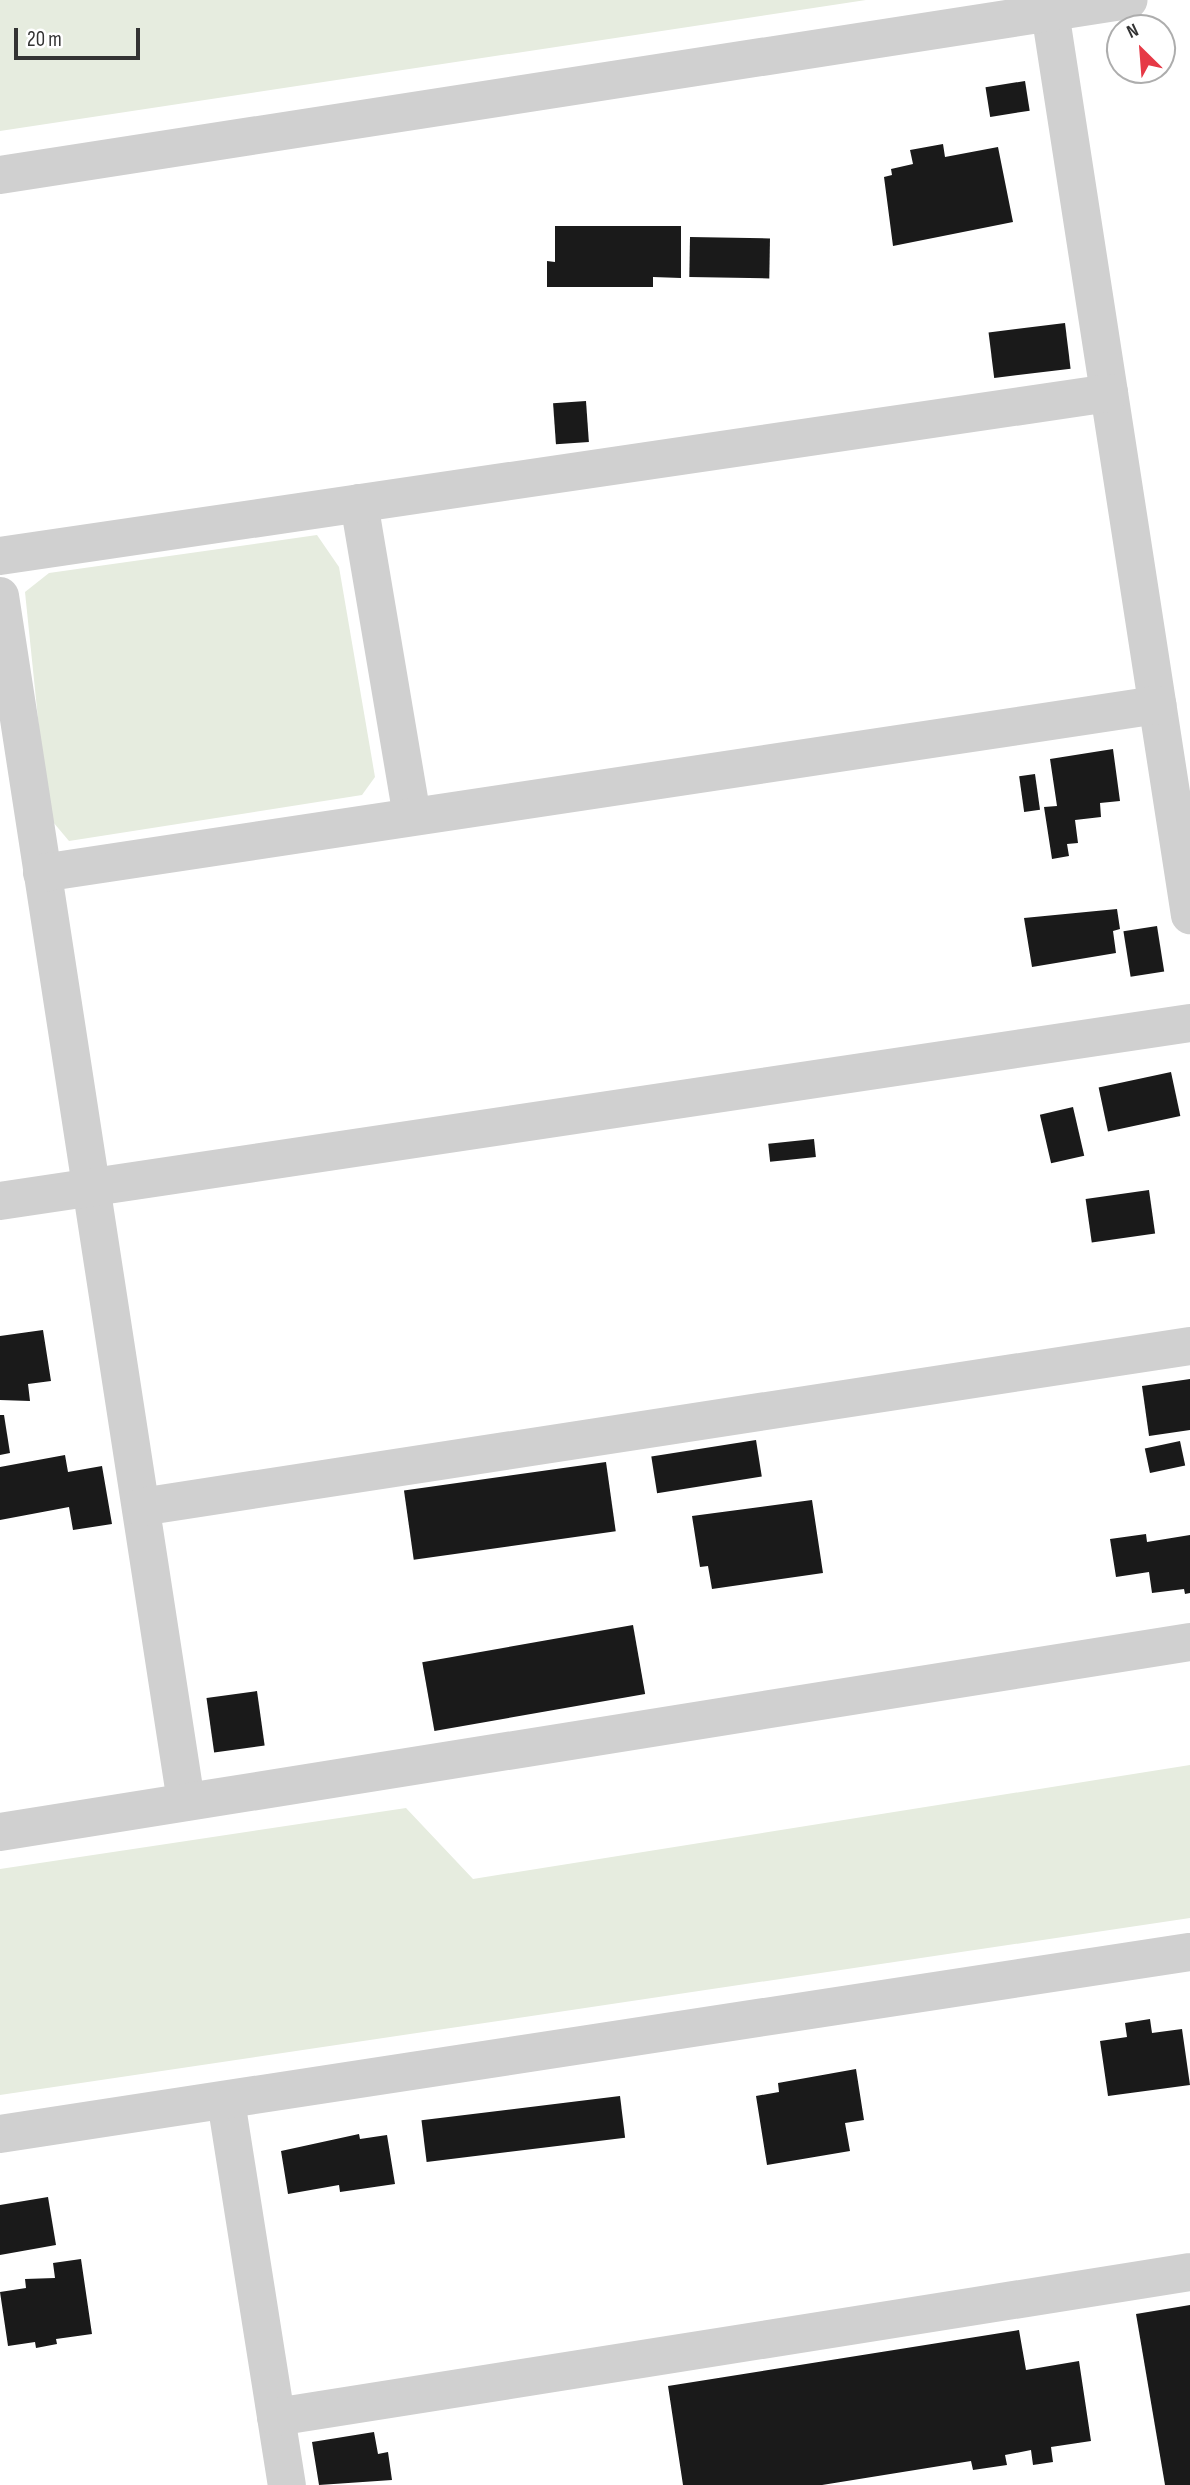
<!DOCTYPE html>
<style>
body{margin:0}
#map{position:relative;width:1190px;height:2485px;overflow:hidden;background:#fff;font-family:"Sofia Sans Condensed",sans-serif}
div>[style]{position:absolute}
.green>*{inset:0;background:#e6ecdf}
.building>*{inset:0;background:#1a1a1a;transform-origin:0 0}
.minor>*{height:38px;margin:-19px;padding:0 19px;transform-origin:19px;border-radius:19px;background:#d0d0d0}
span{translate:-50% -50%;white-space:nowrap;text-align:center;line-height:1.15;-webkit-text-stroke:7px #fff;paint-order:stroke}
.north{position:absolute;left:1106px;top:14px;width:70px;height:70px;box-sizing:border-box;background:#fff;border:2px solid #adadad;border-radius:50%;rotate:335deg;font-size:19px;font-weight:700;line-height:28px;text-align:center;color:#333}
.north::after{content:'';display:block;margin:auto;width:24px;height:32px;background:#e63946;clip-path:polygon(50% 0,100% 100%,50% 72%,0 100%)}
.scale{position:absolute;left:14px;top:28px;width:126px;height:32px;box-sizing:border-box;border:4px solid #333;border-top:0;padding-left:9px;font-size:21px;line-height:24px;white-space:nowrap;color:#333;-webkit-text-stroke:5px #fff;paint-order:stroke}
</style>
<div id="map">
<div class="green">
<div style="clip-path:polygon(0 0,866px 0,0 131px)"></div>
<div style="clip-path:polygon(317px 535px,339px 567px,375px 777px,362px 795px,69px 841px,48px 816px,25px 592px,49px 573px)"></div>
<div style="clip-path:polygon(1190px 1765px,1190px 1918px,0 2095px,0 1869px,406px 1808px,473px 1879px)"></div>
</div>
<div class="building">
<div style="left:1025px;top:81px;width:30px;height:40px;rotate:81deg"></div>
<div style="clip-path:polygon(943px 144px,945px 157px,998px 147px,1013px 222px,893px 246px,884px 177px,892px 175px,891px 169px,913px 164px,910px 150px)"></div>
<div style="clip-path:polygon(555px 226px,681px 226px,681px 278px,653px 277px,653px 287px,547px 287px,547px 261px,555px 262px)"></div>
<div style="left:690px;top:237px;width:80px;height:40px;rotate:1deg"></div>
<div style="left:1065px;top:323px;width:46px;height:77px;rotate:83deg"></div>
<div style="left:586px;top:401px;width:41px;height:33px;rotate:86deg"></div>
<div style="clip-path:polygon(1113px 749px,1120px 801px,1100px 803px,1101px 817px,1075px 820px,1078px 843px,1067px 844px,1069px 856px,1052px 859px,1044px 807px,1057px 806px,1050px 759px)"></div>
<div style="left:1035px;top:774px;width:36px;height:16px;rotate:82deg"></div>
<div style="clip-path:polygon(1117px 909px,1120px 929px,1113px 931px,1116px 953px,1032px 967px,1024px 918px)"></div>
<div style="left:1157px;top:926px;width:46px;height:34px;rotate:81deg"></div>
<div style="left:1171px;top:1072px;width:45px;height:74px;rotate:78deg"></div>
<div style="left:1073px;top:1107px;width:50px;height:34px;rotate:77deg"></div>
<div style="left:814px;top:1139px;width:18px;height:46px;rotate:84deg"></div>
<div style="left:1149px;top:1190px;width:44px;height:64px;rotate:82deg"></div>
<div style="clip-path:polygon(43px 1330px,51px 1381px,28px 1384px,30px 1401px,0 1400px,0 1336px)"></div>
<div style="clip-path:polygon(1190px 1379px,1190px 1430px,1149px 1436px,1142px 1386px)"></div>
<div style="clip-path:polygon(0 1415px,4px 1415px,10px 1453px,0 1455px)"></div>
<div style="left:756px;top:1440px;width:37px;height:106px;rotate:81deg"></div>
<div style="left:1180px;top:1441px;width:25px;height:36px;rotate:78deg"></div>
<div style="clip-path:polygon(65px 1455px,68px 1472px,102px 1466px,112px 1524px,73px 1530px,69px 1507px,0 1520px,0 1467px)"></div>
<div style="left:606px;top:1462px;width:70px;height:204px;rotate:82deg"></div>
<div style="clip-path:polygon(812px 1500px,823px 1573px,712px 1589px,708px 1566px,700px 1567px,692px 1516px)"></div>
<div style="clip-path:polygon(1146px 1534px,1147px 1542px,1190px 1535px,1190px 1593px,1185px 1594px,1184px 1589px,1152px 1593px,1149px 1572px,1116px 1577px,1110px 1539px)"></div>
<div style="left:633px;top:1625px;width:70px;height:214px;rotate:80deg"></div>
<div style="left:257px;top:1691px;width:55px;height:51px;rotate:82deg"></div>
<div style="clip-path:polygon(1150px 2019px,1152px 2033px,1182px 2029px,1190px 2085px,1108px 2096px,1100px 2041px,1127px 2037px,1125px 2023px)"></div>
<div style="clip-path:polygon(856px 2069px,864px 2120px,845px 2123px,850px 2151px,767px 2165px,756px 2096px,779px 2092px,778px 2083px)"></div>
<div style="left:620px;top:2096px;width:42px;height:200px;rotate:83deg"></div>
<div style="clip-path:polygon(359px 2134px,360px 2139px,387px 2135px,395px 2184px,340px 2192px,339px 2185px,288px 2194px,281px 2151px)"></div>
<div style="clip-path:polygon(48px 2197px,56px 2245px,0 2255px,0 2205px)"></div>
<div style="clip-path:polygon(81px 2259px,92px 2334px,56px 2339px,57px 2344px,36px 2348px,35px 2342px,8px 2346px,0 2292px,26px 2288px,25px 2279px,55px 2278px,53px 2263px)"></div>
<div style="clip-path:polygon(1190px 2305px,1190px 2485px,1165px 2485px,1136px 2314px)"></div>
<div style="clip-path:polygon(1019px 2330px,1026px 2370px,1079px 2361px,1091px 2441px,1051px 2447px,1053px 2462px,1033px 2465px,1031px 2450px,1005px 2455px,1007px 2465px,973px 2470px,971px 2461px,822px 2485px,683px 2485px,668px 2386px)"></div>
<div style="clip-path:polygon(374px 2432px,378px 2454px,388px 2452px,392px 2480px,319px 2485px,312px 2442px)"></div>
</div>
<div class="minor">
<div style="left:1050px;top:12px;width:914px;rotate:81.19deg"></div>
<div style="left:0;top:175px;width:1142px;rotate:-8.81deg"></div>
<div style="left:359px;top:503px;width:318px;rotate:80.4deg"></div>
<div style="left:0;top:556px;width:1121px;rotate:-8.36deg"></div>
<div style="left:0;top:596px;width:1220px;rotate:81.23deg"></div>
<div style="left:42px;top:873px;width:1128px;rotate:-8.57deg"></div>
<div style="left:0;top:1201px;width:1203px;rotate:-8.51deg"></div>
<div style="left:141px;top:1507px;width:1061px;rotate:-8.73deg"></div>
<div style="left:0;top:1832px;width:1205px;rotate:-9.07deg"></div>
<div style="left:226px;top:2101px;width:389px;rotate:81deg"></div>
<div style="left:0;top:2134px;width:1204px;rotate:-8.7deg"></div>
<div style="left:276px;top:2417px;width:925px;rotate:-9.01deg"></div>
</div>
<div class="north">N</div>
<div class="scale">20 m</div>
</div>
